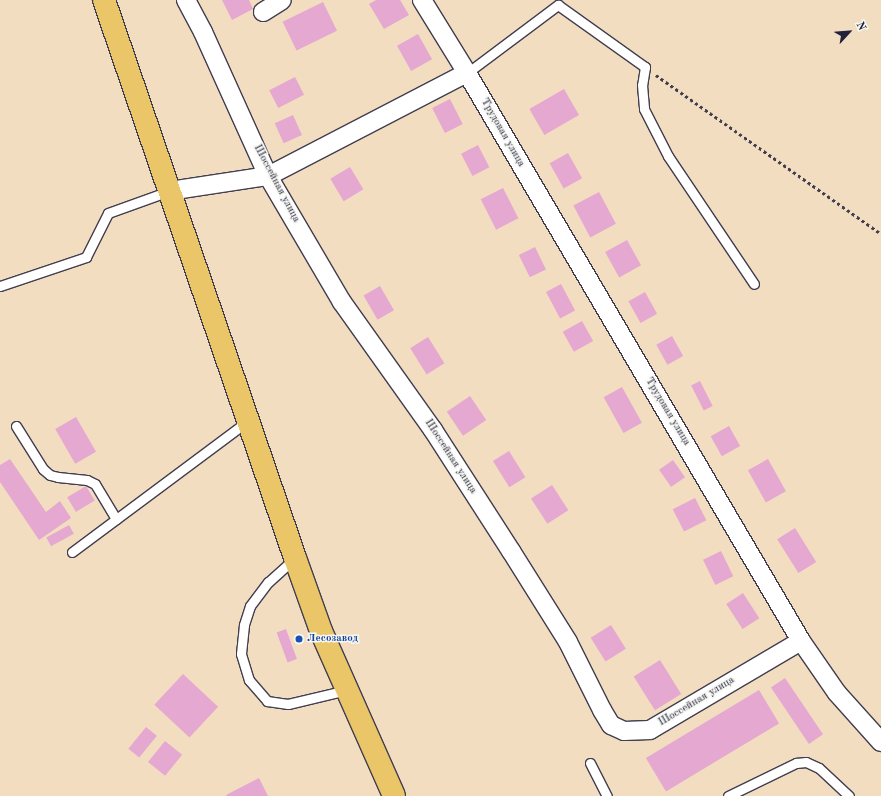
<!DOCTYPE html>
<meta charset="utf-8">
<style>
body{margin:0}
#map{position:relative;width:881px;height:796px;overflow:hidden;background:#f3ddc0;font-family:"Old Standard TT",serif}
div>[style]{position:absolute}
.building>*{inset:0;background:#e5a8d1;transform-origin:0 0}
.path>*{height:2.5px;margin-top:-1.25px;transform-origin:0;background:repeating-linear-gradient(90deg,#413e4f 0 3px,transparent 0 6px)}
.roads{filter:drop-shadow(1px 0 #413e4f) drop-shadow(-1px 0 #413e4f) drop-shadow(0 1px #413e4f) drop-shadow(0 -1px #413e4f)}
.service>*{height:9px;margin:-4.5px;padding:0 4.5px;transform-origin:4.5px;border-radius:4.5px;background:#fff}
.minor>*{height:18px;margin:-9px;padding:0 9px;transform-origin:9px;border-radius:9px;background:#fff}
.primary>*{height:22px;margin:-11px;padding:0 11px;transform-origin:11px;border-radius:11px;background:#eac669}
.dots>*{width:11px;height:11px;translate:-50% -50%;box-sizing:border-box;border:2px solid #f6f6f2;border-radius:50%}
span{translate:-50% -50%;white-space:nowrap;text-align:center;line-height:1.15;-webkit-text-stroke:3px #f6f6f2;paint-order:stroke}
.street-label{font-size:11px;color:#22223b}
.transit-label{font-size:11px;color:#164399;font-weight:700}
.left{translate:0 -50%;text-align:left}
.north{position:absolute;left:829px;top:12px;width:40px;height:40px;-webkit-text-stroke:3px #f6f6f2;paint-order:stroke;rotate:64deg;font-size:11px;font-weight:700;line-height:16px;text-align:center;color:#22223b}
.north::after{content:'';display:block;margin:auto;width:14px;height:18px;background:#22223b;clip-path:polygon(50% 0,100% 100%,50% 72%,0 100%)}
</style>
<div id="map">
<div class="building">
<div style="clip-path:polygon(222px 0,249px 0,253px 9px,232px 20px)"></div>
<div style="clip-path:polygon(376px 0,400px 0,409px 15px,384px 29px,369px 4px)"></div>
<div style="left:323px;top:2px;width:32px;height:45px;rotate:64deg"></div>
<div style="left:418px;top:34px;width:29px;height:24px;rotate:61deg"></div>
<div style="left:295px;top:77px;width:20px;height:29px;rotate:63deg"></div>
<div style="left:564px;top:89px;width:30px;height:40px;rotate:60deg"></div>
<div style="left:450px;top:99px;width:28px;height:20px;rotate:63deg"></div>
<div style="left:293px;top:115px;width:22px;height:20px;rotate:66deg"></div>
<div style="left:478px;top:145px;width:25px;height:19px;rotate:63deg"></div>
<div style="left:568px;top:153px;width:29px;height:21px;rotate:61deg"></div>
<div style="left:350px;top:167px;width:26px;height:23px;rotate:59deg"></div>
<div style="left:503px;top:188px;width:34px;height:25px;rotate:63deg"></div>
<div style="left:599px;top:192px;width:36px;height:29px;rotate:62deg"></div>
<div style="left:627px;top:240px;width:29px;height:25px;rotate:61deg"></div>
<div style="left:535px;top:247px;width:25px;height:18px;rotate:64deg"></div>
<div style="left:561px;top:284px;width:30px;height:17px;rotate:62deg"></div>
<div style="left:380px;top:286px;width:28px;height:19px;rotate:60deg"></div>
<div style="left:645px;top:292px;width:25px;height:19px;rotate:61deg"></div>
<div style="left:582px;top:321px;width:23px;height:22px;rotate:61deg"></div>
<div style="left:672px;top:336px;width:23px;height:18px;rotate:61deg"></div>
<div style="left:428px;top:337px;width:31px;height:21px;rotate:58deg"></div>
<div style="left:700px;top:381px;width:28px;height:10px;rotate:63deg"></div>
<div style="left:622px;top:387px;width:41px;height:21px;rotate:61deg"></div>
<div style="left:470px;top:396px;width:29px;height:28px;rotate:56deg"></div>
<div style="left:76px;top:417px;width:40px;height:24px;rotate:60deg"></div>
<div style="left:729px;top:426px;width:23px;height:21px;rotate:61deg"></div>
<div style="left:509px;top:451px;width:31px;height:19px;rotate:58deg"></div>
<div style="clip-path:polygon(10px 459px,46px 512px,60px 501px,71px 518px,39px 540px,0 482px,0 465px)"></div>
<div style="left:768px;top:459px;width:37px;height:23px;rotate:61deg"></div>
<div style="left:673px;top:460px;width:21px;height:17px;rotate:55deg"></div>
<div style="left:552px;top:485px;width:30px;height:25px;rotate:57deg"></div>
<div style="left:86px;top:486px;width:17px;height:22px;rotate:59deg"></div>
<div style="left:695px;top:498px;width:25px;height:25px;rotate:63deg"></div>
<div style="left:69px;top:525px;width:10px;height:26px;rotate:61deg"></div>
<div style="left:795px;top:528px;width:40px;height:21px;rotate:58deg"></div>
<div style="left:721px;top:551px;width:28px;height:20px;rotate:64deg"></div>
<div style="left:743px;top:593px;width:30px;height:20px;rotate:57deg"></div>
<div style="left:611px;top:625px;width:28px;height:24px;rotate:58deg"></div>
<div style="left:286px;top:629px;width:32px;height:10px;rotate:70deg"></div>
<div style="left:660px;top:660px;width:40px;height:31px;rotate:58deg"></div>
<div style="left:183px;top:674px;width:48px;height:42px;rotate:43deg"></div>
<div style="left:785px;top:678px;width:68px;height:17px;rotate:56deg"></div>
<div style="left:759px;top:690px;width:39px;height:132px;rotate:59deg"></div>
<div style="left:146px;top:727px;width:14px;height:28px;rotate:39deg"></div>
<div style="left:165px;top:741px;width:22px;height:27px;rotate:39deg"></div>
<div style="clip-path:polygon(259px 778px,268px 796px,227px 796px,226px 795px)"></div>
</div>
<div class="path">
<div style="left:656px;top:75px;width:276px;rotate:35.2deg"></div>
</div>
<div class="roads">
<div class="service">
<div style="left:467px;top:73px;width:114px;rotate:-36.8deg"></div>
<div style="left:558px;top:5px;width:107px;rotate:35.5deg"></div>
<div style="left:645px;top:67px;width:18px;rotate:99deg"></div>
<div style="left:642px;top:85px;width:24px;rotate:85deg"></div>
<div style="left:644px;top:109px;width:53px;rotate:62.9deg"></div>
<div style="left:668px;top:156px;width:154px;rotate:56.1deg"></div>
<div style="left:0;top:286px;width:91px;rotate:-18.6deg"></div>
<div style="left:86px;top:257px;width:49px;rotate:-63.4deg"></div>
<div style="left:108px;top:213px;width:65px;rotate:-19.8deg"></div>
<div style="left:16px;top:426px;width:51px;rotate:57.9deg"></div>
<div style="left:43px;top:469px;width:9px;rotate:41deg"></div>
<div style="left:50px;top:475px;width:8px;rotate:14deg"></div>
<div style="left:58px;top:477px;width:29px;rotate:6deg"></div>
<div style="left:87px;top:480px;width:9px;rotate:27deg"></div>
<div style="left:95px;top:484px;width:41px;rotate:59deg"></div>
<div style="left:72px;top:552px;width:219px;rotate:-36.7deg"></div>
<div style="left:295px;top:558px;width:36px;rotate:138deg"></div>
<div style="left:268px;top:582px;width:30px;rotate:127deg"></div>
<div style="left:250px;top:606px;width:20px;rotate:108deg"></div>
<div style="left:244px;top:625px;width:29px;rotate:96deg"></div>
<div style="left:241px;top:654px;width:27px;rotate:73deg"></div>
<div style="left:249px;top:680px;width:28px;rotate:49deg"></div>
<div style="left:267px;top:701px;width:21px;rotate:8deg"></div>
<div style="left:288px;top:704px;width:61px;rotate:-13.3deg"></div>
<div style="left:590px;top:763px;width:37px;rotate:63deg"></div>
<div style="left:728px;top:796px;width:76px;rotate:-25.9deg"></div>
<div style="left:796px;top:763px;width:10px;rotate:-6deg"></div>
<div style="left:806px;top:762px;width:14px;rotate:25deg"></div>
<div style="left:819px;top:768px;width:41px;rotate:43deg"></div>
</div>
<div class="minor">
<div style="left:186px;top:0;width:36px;rotate:62deg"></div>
<div style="left:203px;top:32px;width:158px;rotate:65.7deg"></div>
<div style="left:268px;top:176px;width:146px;rotate:59.6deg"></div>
<div style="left:342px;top:302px;width:157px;rotate:54.6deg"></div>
<div style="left:433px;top:430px;width:144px;rotate:57.2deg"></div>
<div style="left:511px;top:551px;width:107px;rotate:57.9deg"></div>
<div style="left:568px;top:642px;width:76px;rotate:63.4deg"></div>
<div style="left:602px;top:710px;width:17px;rotate:59deg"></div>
<div style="left:611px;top:725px;width:14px;rotate:25deg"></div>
<div style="left:624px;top:731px;width:26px;rotate:-2deg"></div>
<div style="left:650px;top:730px;width:175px;rotate:-30.5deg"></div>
<div style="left:422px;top:0;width:86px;rotate:58.3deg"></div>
<div style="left:467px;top:73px;width:659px;rotate:59.54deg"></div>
<div style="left:801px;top:641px;width:63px;rotate:55.3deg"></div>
<div style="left:837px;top:693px;width:66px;rotate:48.1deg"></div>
<div style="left:263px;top:12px;width:22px;rotate:-32deg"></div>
<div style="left:169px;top:191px;width:100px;rotate:-8.6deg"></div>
<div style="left:268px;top:176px;width:224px;rotate:-27.4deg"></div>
</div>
<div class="primary">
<div style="left:104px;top:0;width:590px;rotate:71.1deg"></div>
<div style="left:295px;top:558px;width:77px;rotate:70.4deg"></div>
<div style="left:321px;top:631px;width:180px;rotate:66.1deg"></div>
</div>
</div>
<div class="dots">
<div style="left:299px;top:639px;background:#1a4fb4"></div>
</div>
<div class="street-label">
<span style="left:502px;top:133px;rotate:60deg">Трудовая улица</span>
<span style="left:276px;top:184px;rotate:62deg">Шоссейная улица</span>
<span style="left:667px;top:412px;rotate:59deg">Трудовая улица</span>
<span style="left:450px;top:457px;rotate:57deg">Шоссейная улица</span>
<span style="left:697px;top:702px;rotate:-31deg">Шоссейная улица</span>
</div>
<div class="transit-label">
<span class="left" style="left:307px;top:639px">Лесозавод</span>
</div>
<div class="north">N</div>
</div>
